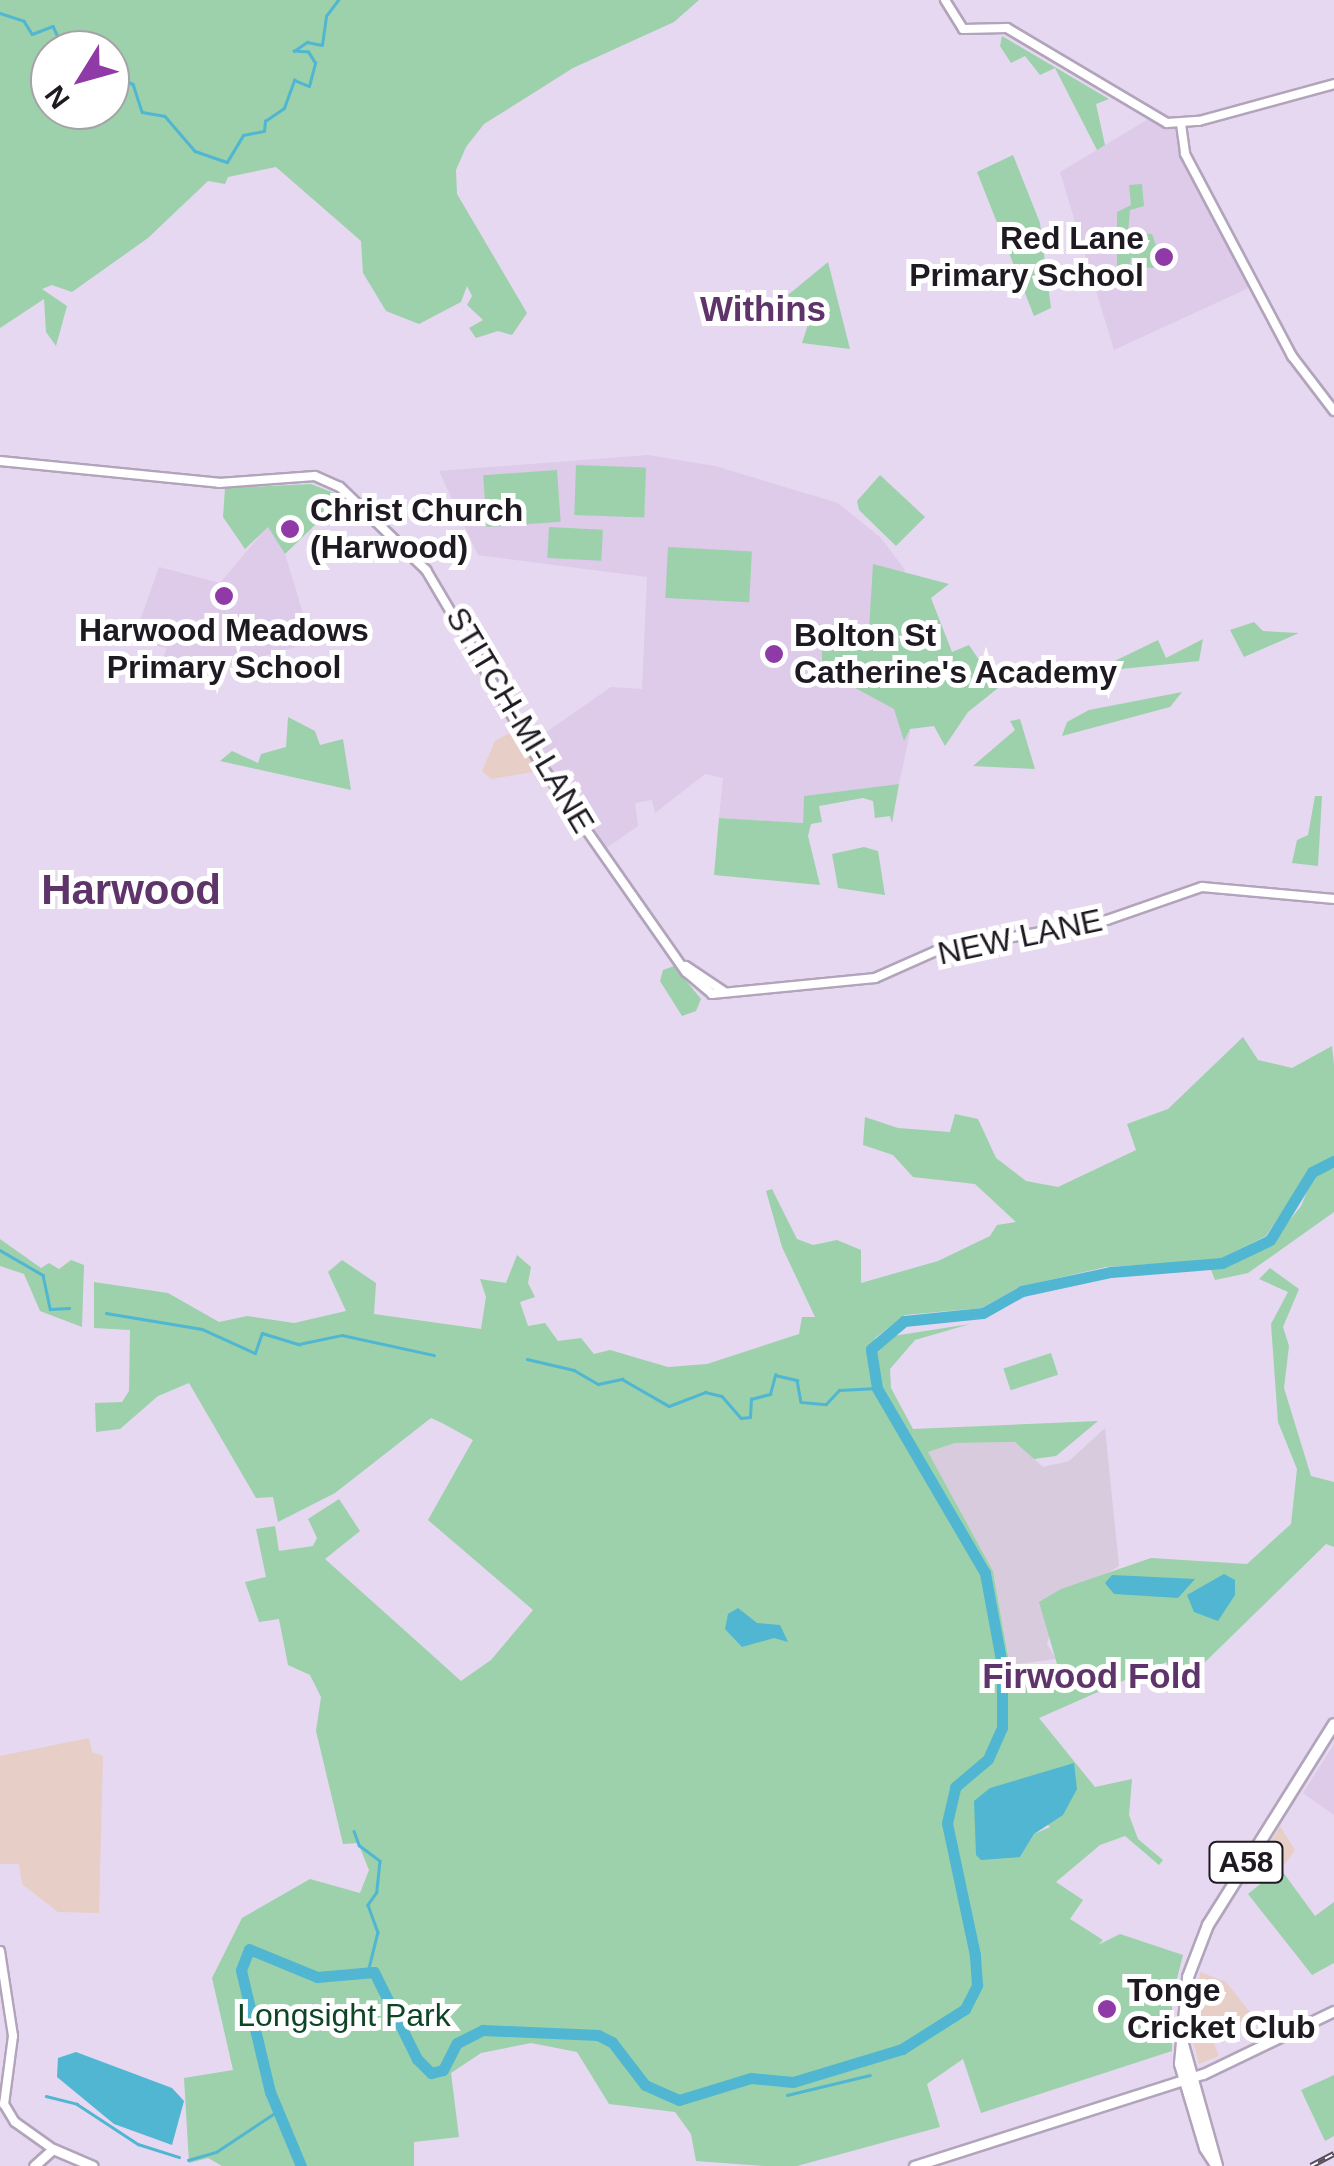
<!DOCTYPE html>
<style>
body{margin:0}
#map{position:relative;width:1334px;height:2166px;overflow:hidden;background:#e6d8f0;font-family:Arial,sans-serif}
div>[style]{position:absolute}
.commercial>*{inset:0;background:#e7cec6}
.industrial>*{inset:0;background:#d9cbde}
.built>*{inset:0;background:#ddcbe9}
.green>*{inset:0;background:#9cd1ab;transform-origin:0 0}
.water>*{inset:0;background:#50b6d2}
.stream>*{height:2.5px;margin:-1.25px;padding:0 1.25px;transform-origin:1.25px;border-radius:1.25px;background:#50b6d2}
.river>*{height:11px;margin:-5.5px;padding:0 5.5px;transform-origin:5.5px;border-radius:5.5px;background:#50b6d2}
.roads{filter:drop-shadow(2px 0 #b1a4bb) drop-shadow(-2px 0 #b1a4bb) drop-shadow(0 2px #b1a4bb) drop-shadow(0 -2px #b1a4bb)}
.secondary>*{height:8px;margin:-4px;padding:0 4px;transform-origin:4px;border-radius:4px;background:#fff}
.primary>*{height:9px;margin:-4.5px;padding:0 4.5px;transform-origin:4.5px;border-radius:4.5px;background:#fff}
.highway>*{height:10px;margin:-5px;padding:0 5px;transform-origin:5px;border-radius:5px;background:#fff}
.rail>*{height:6px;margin-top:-3px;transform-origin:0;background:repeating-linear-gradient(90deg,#fff 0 8px,#544d59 0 16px);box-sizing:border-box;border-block:2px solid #544d59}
.dots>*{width:28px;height:28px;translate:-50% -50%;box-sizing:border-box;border:5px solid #fff;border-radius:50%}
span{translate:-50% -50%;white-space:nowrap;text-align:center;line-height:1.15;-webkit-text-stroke:10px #fff;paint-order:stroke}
.shield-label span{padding:2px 8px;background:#fff;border:2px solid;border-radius:8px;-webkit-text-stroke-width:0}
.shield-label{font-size:30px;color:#1f1a22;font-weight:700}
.poi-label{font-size:32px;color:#1f1a22;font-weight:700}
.right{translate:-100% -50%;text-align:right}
.left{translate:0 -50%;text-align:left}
.street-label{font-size:32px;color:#1f1a22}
.park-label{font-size:32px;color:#0d4526}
.neighbourhood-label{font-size:35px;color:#5e346a;font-weight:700}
.district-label{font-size:42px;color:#5e346a;font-weight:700}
.north{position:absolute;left:30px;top:30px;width:100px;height:100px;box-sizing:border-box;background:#fff;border:2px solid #a5a3a7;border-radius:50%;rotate:233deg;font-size:28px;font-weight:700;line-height:40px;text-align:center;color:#1f1a22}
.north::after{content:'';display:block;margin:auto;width:35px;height:45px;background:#903aa8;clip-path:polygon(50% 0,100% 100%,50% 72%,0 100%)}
</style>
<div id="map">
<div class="commercial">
<div style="clip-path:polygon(513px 731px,539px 771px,491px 779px,482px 771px,495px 741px)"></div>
<div style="clip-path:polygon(89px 1738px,92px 1752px,103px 1756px,99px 1913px,58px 1912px,22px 1884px,19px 1864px,0 1864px,0 1756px)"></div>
<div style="clip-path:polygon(1280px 1826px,1295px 1850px,1285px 1864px,1244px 1886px)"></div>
<div style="clip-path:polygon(1200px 1972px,1226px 1982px,1253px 2016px,1211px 2036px,1219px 2056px,1199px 2064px,1192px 2037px)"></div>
</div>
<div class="industrial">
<div style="clip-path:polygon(1105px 1428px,1119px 1566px,1092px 1583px,1061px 1589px,1047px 1644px,1056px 1659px,1010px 1665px,993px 1571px,928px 1452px,955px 1443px,1016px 1442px,1043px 1467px,1069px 1461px)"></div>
</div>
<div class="built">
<div style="clip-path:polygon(1150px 118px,1181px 124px,1183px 143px,1255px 285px,1114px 350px,1060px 172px)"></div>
<div style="clip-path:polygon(648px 455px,715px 466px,838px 503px,881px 538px,905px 570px,899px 579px,910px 732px,899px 784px,804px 796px,803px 823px,719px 818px,723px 778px,705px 774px,655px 813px,652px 800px,635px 803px,638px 826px,605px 849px,532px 742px,611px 687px,642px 689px,647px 577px,478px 555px,439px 471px)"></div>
<div style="clip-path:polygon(268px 526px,285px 554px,308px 630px,302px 645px,234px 665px,163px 657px,167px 648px,133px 640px,159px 567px,220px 583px)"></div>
<div style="clip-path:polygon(1334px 1744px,1334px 1815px,1303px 1793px)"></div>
</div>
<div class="green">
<div style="clip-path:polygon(evenodd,0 0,699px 0,674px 22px,573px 68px,484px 124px,466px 147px,456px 170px,457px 194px,527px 313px,512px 335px,498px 331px,476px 338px,469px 328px,483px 320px,467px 305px,472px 296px,467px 286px,461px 302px,419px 324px,386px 311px,363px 273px,361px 241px,276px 167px,228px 177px,225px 184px,208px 181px,148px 238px,72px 292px,52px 285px,42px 289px,67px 306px,56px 346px,46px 332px,44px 299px,0 328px,0 0,50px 50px,110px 50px,110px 110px,50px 110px,50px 50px)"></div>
<div style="clip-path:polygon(1002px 36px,1109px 99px,1096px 104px,1105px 145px,1097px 150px,1055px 68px,1040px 75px,1025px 56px,1011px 63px,1000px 46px)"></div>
<div style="clip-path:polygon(1013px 155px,1040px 223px,1051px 308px,1034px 316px,977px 172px)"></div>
<div style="clip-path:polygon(1142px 184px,1144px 206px,1130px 210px,1128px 233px,1152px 234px,1161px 260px,1158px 268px,1136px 267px,1131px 256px,1130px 271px,1117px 274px,1117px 212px,1131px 205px,1129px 185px)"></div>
<div style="clip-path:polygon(828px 262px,850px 349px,802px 343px,810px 318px,788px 295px)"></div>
<div style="left:576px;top:465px;width:70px;height:50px;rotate:2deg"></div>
<div style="left:557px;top:470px;width:52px;height:74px;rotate:86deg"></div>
<div style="clip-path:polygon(880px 475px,925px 517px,896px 546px,859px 510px,857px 501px)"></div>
<div style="clip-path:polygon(311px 484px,344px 497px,285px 554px,268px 527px,245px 549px,223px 517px,225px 488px)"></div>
<div style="left:549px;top:527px;width:54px;height:31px;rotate:3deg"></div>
<div style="left:668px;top:547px;width:84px;height:51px;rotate:3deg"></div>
<div style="clip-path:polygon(873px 564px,949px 584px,931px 598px,952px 652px,969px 645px,998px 688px,968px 712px,945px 746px,934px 726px,910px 729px,904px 741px,894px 709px,822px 670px,822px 636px,869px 631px)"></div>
<div style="clip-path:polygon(1254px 622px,1263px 631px,1299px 633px,1244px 657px,1230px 630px)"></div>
<div style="clip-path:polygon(1203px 639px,1199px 661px,1092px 672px,1158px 640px,1166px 658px)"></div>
<div style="clip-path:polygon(1182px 692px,1170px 707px,1062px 736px,1067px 722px,1089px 710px)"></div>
<div style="clip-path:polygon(288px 717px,315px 731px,320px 745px,343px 739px,351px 790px,220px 761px,232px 751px,258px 763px,261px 754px,286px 747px)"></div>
<div style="clip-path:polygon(1020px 719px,1035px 769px,973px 766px,1015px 730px,1010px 721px)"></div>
<div style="clip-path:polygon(899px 784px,892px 823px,890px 816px,875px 818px,873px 801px,863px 798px,819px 806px,822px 822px,811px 824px,808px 836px,820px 885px,714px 875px,719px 818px,803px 823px,804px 796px)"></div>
<div style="clip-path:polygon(1315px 796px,1322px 796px,1318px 866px,1292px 863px,1297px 840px,1308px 835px)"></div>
<div style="clip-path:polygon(864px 847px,878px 851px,885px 895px,838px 888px,832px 854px)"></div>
<div style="clip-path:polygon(674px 966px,701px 999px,696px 1011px,682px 1016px,660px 981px,663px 970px)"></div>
<div style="clip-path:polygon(evenodd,1243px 1037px,1258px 1060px,1292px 1068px,1332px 1046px,1334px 1065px,1334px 1157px,1308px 1172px,1266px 1236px,1218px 1260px,1106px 1267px,1019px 1287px,982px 1308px,905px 1315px,874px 1339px,970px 1324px,915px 1340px,890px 1369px,891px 1388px,913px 1429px,1098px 1421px,1056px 1456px,1034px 1459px,1015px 1442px,955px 1443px,928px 1452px,993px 1571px,1010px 1667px,1057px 1664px,1039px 1602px,1061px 1589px,1151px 1558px,1247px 1564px,1291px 1524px,1297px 1469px,1278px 1422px,1271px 1324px,1288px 1292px,1259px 1279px,1270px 1268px,1299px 1289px,1283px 1327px,1289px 1346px,1284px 1388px,1311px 1476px,1334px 1482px,1334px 1547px,1326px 1544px,1200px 1667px,1170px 1669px,1166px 1662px,1039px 1718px,1095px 1787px,1132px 1779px,1129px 1815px,1138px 1839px,1163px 1860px,1159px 1865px,1125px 1836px,1100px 1845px,1056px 1882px,1083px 1900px,1070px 1919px,1103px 1940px,1098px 1945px,1120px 1934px,1183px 1955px,1172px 1998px,1172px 2051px,981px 2113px,963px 2059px,927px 2084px,940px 2127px,797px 2166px,765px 2166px,696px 2161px,691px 2134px,675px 2112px,609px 2104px,577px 2052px,531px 2043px,481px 2053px,451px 2073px,459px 2137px,414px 2142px,414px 2166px,222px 2166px,208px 2158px,189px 2163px,184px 2078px,233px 2070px,212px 1978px,242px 1918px,310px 1879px,360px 1893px,369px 1870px,358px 1843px,343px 1844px,316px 1731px,321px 1697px,310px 1675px,288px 1665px,279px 1619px,259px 1622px,245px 1582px,266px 1577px,256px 1529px,275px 1526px,279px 1551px,313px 1546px,317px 1538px,308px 1519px,339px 1499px,360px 1531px,325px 1559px,461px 1681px,491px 1660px,533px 1610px,428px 1520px,473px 1440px,442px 1423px,431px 1418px,335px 1493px,278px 1522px,273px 1497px,256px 1498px,189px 1383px,158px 1396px,120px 1429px,96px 1432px,95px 1403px,122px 1402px,129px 1391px,130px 1330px,94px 1328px,94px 1282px,168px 1293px,219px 1322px,247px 1316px,294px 1323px,346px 1311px,328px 1272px,342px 1260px,376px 1283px,374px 1314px,481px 1329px,486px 1297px,480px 1279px,506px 1283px,517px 1255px,531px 1267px,528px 1283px,535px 1297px,520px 1302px,528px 1326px,545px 1323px,558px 1341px,581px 1338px,594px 1354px,610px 1350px,668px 1367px,707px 1364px,799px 1334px,802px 1317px,815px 1317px,782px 1247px,766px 1191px,772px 1189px,797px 1239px,813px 1245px,837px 1240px,861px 1250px,861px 1283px,938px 1261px,990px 1236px,997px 1225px,1016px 1222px,975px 1184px,913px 1177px,893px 1155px,863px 1145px,865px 1117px,898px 1128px,950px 1132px,955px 1114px,978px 1119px,996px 1158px,1026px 1181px,1058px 1187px,1136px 1150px,1127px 1124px,1168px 1109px,1243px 1037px,1008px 1785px,1050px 1827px,1034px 1834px,1020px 1857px,990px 1788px,1008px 1785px)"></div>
<div style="clip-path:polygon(1334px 1168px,1334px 1212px,1248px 1273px,1215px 1280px,1210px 1267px,1273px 1241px,1301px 1206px,1315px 1173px)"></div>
<div style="clip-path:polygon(0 1239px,41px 1268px,49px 1263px,59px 1269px,71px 1260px,84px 1265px,82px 1327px,40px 1311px,24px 1274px,0 1266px)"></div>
<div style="left:1051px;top:1353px;width:23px;height:50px;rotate:72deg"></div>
<div style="clip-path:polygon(1280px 1868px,1315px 1916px,1334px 1902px,1334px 1963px,1312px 1975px,1248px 1894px)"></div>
<div style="clip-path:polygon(1334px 2075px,1334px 2136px,1325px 2141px,1301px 2090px)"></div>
</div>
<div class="water">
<div style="clip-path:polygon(1224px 1574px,1235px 1580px,1235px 1595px,1218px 1621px,1194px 1612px,1187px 1595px)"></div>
<div style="clip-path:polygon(1112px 1575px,1195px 1579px,1178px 1598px,1114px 1594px,1105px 1583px)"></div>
<div style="clip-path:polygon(738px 1608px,757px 1623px,780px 1625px,788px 1642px,774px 1638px,742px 1647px,725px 1629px,728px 1614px)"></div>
<div style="clip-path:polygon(1074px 1763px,1077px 1789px,1063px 1815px,1034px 1834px,1020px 1857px,981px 1860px,976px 1855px,974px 1801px,990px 1788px)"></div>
<div style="clip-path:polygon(76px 2052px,172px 2088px,184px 2101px,172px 2145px,114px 2124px,57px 2077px,58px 2058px)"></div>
</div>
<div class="stream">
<div style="left:0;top:13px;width:25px;rotate:18deg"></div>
<div style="left:24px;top:21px;width:15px;rotate:58deg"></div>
<div style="left:32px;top:34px;width:22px;rotate:-21deg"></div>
<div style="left:53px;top:26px;width:14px;rotate:65deg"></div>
<div style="left:59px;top:39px;width:25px;rotate:27deg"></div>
<div style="left:110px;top:72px;width:26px;rotate:28deg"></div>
<div style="left:133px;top:84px;width:29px;rotate:72deg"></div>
<div style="left:142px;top:112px;width:23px;rotate:10deg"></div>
<div style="left:165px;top:116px;width:46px;rotate:49.4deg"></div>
<div style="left:195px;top:151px;width:34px;rotate:19deg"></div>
<div style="left:227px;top:162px;width:31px;rotate:-59deg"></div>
<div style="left:243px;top:135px;width:21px;rotate:-11deg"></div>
<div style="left:264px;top:131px;width:10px;rotate:-84deg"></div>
<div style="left:265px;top:121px;width:23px;rotate:-34deg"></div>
<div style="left:284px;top:108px;width:30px;rotate:-70deg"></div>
<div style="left:294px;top:80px;width:16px;rotate:22deg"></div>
<div style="left:309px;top:86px;width:24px;rotate:-75deg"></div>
<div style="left:315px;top:63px;width:13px;rotate:-122deg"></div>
<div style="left:308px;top:52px;width:14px;rotate:-176deg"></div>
<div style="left:294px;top:51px;width:16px;rotate:-35deg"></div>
<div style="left:307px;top:42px;width:15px;rotate:11deg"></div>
<div style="left:322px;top:45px;width:29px;rotate:-82deg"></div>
<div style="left:326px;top:16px;width:20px;rotate:-53deg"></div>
<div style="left:0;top:1250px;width:50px;rotate:30.2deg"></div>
<div style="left:43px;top:1275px;width:35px;rotate:78deg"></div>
<div style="left:50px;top:1309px;width:19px;rotate:-3deg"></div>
<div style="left:106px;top:1313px;width:97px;rotate:9.5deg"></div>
<div style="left:202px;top:1329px;width:58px;rotate:24.4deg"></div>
<div style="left:255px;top:1353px;width:21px;rotate:-71deg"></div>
<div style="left:262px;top:1333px;width:39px;rotate:17deg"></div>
<div style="left:299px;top:1344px;width:44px;rotate:-11.8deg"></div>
<div style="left:342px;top:1335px;width:94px;rotate:12.3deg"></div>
<div style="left:527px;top:1359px;width:48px;rotate:13.2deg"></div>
<div style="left:574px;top:1370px;width:28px;rotate:30deg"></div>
<div style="left:598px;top:1384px;width:25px;rotate:-12deg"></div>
<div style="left:622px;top:1379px;width:54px;rotate:29.9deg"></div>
<div style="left:669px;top:1406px;width:39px;rotate:-21deg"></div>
<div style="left:705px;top:1392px;width:17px;rotate:13deg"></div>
<div style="left:722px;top:1396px;width:29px;rotate:49deg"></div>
<div style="left:741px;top:1418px;width:9px;rotate:-6deg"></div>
<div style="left:750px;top:1417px;width:18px;rotate:-87deg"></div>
<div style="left:751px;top:1399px;width:20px;rotate:-15deg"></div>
<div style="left:770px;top:1394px;width:20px;rotate:-75deg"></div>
<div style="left:775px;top:1375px;width:23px;rotate:13deg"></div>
<div style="left:797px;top:1380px;width:22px;rotate:80deg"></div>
<div style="left:801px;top:1402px;width:25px;rotate:5deg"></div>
<div style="left:826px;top:1404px;width:19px;rotate:-47deg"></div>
<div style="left:839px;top:1390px;width:38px;rotate:-3deg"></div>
<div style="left:354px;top:1831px;width:15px;rotate:70deg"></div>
<div style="left:359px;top:1845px;width:26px;rotate:37deg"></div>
<div style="left:380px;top:1861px;width:31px;rotate:96deg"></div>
<div style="left:377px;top:1892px;width:16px;rotate:125deg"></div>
<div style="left:368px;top:1905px;width:29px;rotate:70deg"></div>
<div style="left:378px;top:1932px;width:38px;rotate:104deg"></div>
<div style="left:787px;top:2095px;width:85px;rotate:-13.5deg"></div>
<div style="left:46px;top:2096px;width:32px;rotate:14deg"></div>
<div style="left:77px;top:2104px;width:73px;rotate:33.3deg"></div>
<div style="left:138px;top:2144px;width:43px;rotate:17.6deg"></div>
<div style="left:188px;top:2160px;width:29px;rotate:-16deg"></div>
<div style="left:216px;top:2152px;width:74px;rotate:-33.5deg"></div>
</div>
<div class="river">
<div style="left:301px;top:2166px;width:80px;rotate:-112.7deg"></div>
<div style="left:270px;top:2092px;width:125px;rotate:-103.4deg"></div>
<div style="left:241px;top:1970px;width:22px;rotate:-69deg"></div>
<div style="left:249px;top:1949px;width:74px;rotate:22.4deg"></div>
<div style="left:317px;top:1977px;width:57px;rotate:-5deg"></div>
<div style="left:374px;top:1972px;width:97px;rotate:63.7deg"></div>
<div style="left:417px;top:2059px;width:20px;rotate:45deg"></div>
<div style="left:431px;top:2073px;width:12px;rotate:-14deg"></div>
<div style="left:443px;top:2070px;width:30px;rotate:-63deg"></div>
<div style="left:457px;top:2043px;width:29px;rotate:-27deg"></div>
<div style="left:483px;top:2030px;width:115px;rotate:2.5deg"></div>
<div style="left:598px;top:2035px;width:16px;rotate:27deg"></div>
<div style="left:612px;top:2042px;width:54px;rotate:52.5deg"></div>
<div style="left:645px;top:2085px;width:37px;rotate:24deg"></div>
<div style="left:679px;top:2100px;width:75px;rotate:-17deg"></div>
<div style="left:751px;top:2078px;width:42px;rotate:5.4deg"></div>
<div style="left:793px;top:2082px;width:114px;rotate:-16.8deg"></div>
<div style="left:902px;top:2049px;width:75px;rotate:-32.4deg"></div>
<div style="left:965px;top:2009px;width:27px;rotate:-63deg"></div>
<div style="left:977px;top:1985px;width:30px;rotate:-94deg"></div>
<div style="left:975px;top:1955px;width:135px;rotate:-102deg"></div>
<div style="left:947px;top:1823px;width:37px;rotate:-77deg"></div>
<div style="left:955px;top:1787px;width:43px;rotate:-40.3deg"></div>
<div style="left:988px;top:1759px;width:35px;rotate:-66deg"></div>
<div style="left:1002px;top:1727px;width:62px;rotate:-90deg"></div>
<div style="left:1002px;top:1665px;width:94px;rotate:-100.5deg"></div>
<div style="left:985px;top:1573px;width:214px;rotate:-120.3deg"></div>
<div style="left:877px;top:1388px;width:39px;rotate:-99deg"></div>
<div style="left:871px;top:1349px;width:43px;rotate:-40.3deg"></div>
<div style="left:904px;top:1321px;width:79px;rotate:-5.8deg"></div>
<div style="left:983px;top:1313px;width:45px;rotate:-29.4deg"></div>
<div style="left:1022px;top:1291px;width:91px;rotate:-12.1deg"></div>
<div style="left:1111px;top:1272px;width:111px;rotate:-4.6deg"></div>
<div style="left:1222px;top:1263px;width:53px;rotate:-25.6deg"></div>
<div style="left:1270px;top:1240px;width:80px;rotate:-58.3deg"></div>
<div style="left:1312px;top:1172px;width:25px;rotate:-27deg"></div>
</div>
<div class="roads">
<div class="secondary">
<div style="left:945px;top:0;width:34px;rotate:58deg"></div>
<div style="left:963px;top:29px;width:44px;rotate:-1.3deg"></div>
<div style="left:1007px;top:28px;width:186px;rotate:30.7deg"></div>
<div style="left:1167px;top:123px;width:32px;rotate:-4deg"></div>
<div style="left:1199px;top:121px;width:140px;rotate:-15.3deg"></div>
<div style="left:1181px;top:124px;width:30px;rotate:82deg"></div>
<div style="left:1185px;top:154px;width:229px;rotate:62.1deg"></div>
<div style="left:1292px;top:356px;width:69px;rotate:52.6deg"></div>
<div style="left:0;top:461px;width:220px;rotate:5.7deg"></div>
<div style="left:219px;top:483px;width:96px;rotate:-4.2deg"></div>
<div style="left:315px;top:476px;width:27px;rotate:24deg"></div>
<div style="left:340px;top:487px;width:120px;rotate:44deg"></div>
<div style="left:426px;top:570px;width:230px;rotate:59.4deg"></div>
<div style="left:543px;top:768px;width:249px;rotate:55deg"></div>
<div style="left:686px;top:972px;width:34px;rotate:40deg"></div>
<div style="left:712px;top:994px;width:164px;rotate:-5.6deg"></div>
<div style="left:875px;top:978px;width:67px;rotate:-23.9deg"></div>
<div style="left:936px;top:951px;width:174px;rotate:-10.3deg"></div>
<div style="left:1107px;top:920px;width:101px;rotate:-19.2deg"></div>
<div style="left:1202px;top:887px;width:133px;rotate:5.2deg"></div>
<div style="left:686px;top:966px;width:45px;rotate:34deg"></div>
<div style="left:0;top:1951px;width:86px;rotate:81.3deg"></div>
<div style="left:13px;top:2036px;width:69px;rotate:97.5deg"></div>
<div style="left:4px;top:2104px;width:21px;rotate:59deg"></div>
<div style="left:15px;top:2122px;width:47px;rotate:35.4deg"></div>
</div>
<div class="primary">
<div style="left:34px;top:2166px;width:25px;rotate:-42deg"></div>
<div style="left:53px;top:2149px;width:43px;rotate:23deg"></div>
<div style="left:914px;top:2166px;width:303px;rotate:-17.7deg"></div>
<div style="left:1203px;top:2074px;width:145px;rotate:-25.7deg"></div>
</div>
<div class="highway">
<div style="left:1183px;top:2044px;width:127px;rotate:74.4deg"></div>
<div style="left:1216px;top:2165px;width:20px;rotate:-123deg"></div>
<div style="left:1205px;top:2148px;width:88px;rotate:-106.6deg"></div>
<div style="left:1180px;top:2064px;width:87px;rotate:-84.7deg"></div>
<div style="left:1188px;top:1977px;width:56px;rotate:-69deg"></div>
<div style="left:1208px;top:1925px;width:237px;rotate:-57.9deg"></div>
</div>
</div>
<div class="rail">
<div style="left:1311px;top:2166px;width:26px;rotate:-28deg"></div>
</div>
<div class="dots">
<div style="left:1164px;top:257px;background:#903aa8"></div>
<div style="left:290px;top:529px;background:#903aa8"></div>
<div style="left:224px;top:596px;background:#903aa8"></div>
<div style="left:774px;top:654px;background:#903aa8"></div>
<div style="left:1107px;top:2009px;background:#903aa8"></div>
</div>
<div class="shield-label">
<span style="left:1246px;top:1862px">A58</span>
</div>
<div class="poi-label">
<span class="right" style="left:1144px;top:257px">Red Lane<br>Primary School</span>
<span class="left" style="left:310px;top:529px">Christ Church<br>(Harwood)</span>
<span style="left:224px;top:649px">Harwood Meadows<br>Primary School</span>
<span class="left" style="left:794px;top:654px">Bolton St<br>Catherine's Academy</span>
<span class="left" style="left:1127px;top:2009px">Tonge<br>Cricket Club</span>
</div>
<div class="street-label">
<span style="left:520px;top:720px;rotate:59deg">STITCH-MI-LANE</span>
<span style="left:1020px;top:937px;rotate:-12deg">NEW LANE</span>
</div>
<div class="park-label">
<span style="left:344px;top:2015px">Longsight Park</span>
</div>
<div class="neighbourhood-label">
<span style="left:763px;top:309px">Withins</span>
<span style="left:1092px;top:1676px">Firwood Fold</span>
</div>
<div class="district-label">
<span style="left:131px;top:890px">Harwood</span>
</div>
<div class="north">N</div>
</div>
